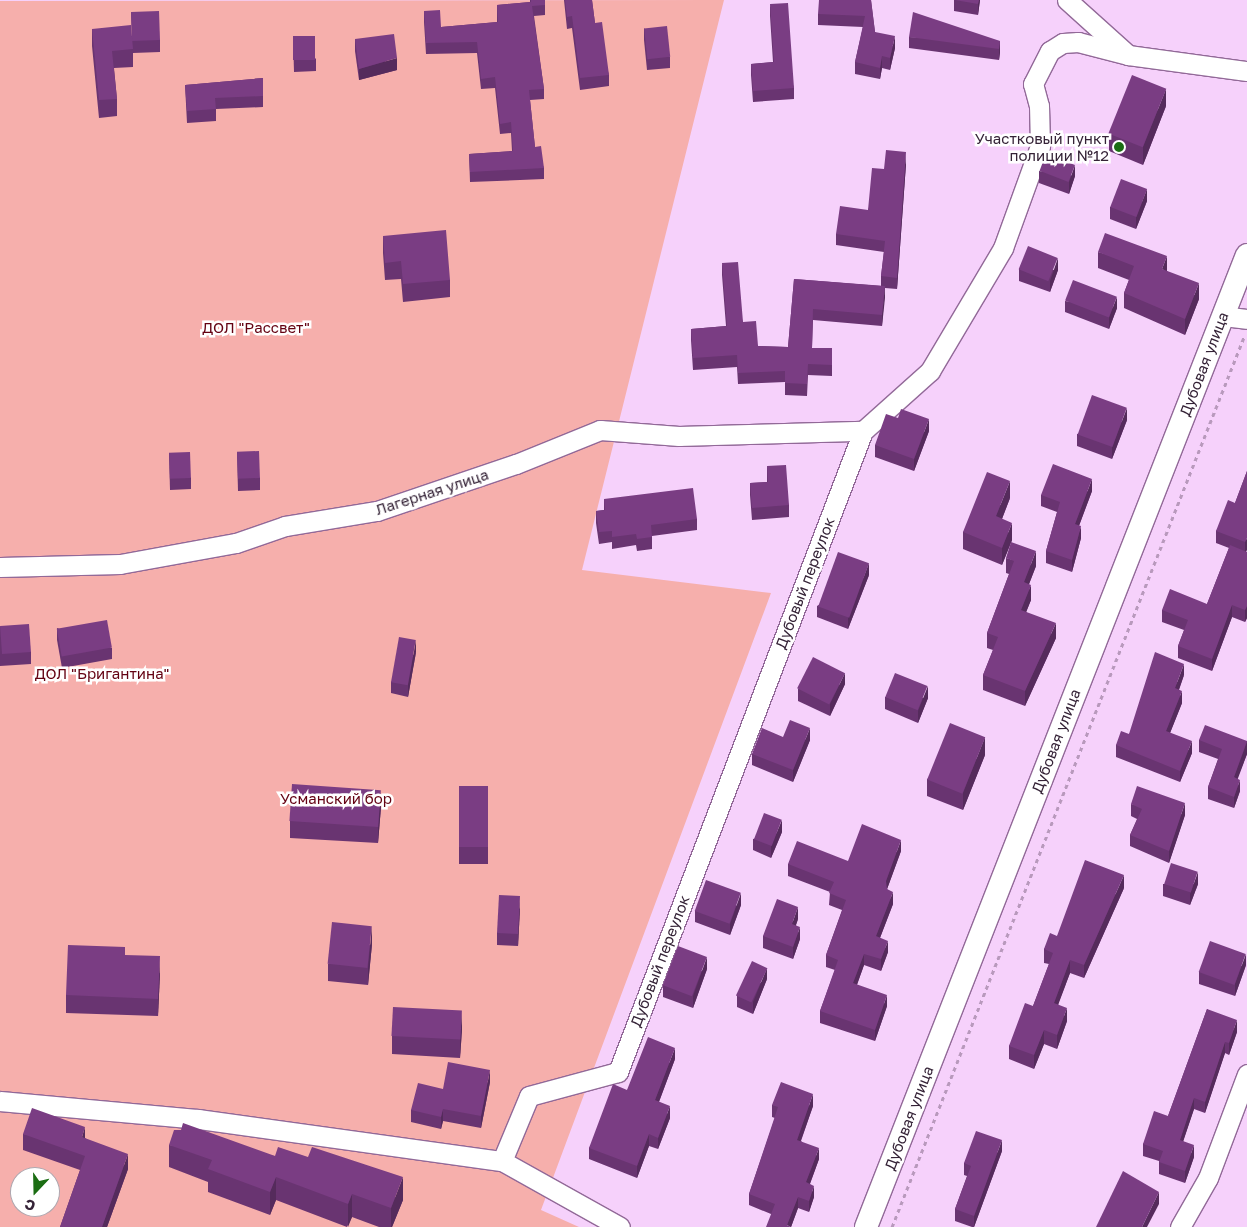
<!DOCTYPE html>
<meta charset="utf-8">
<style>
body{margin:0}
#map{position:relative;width:1247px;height:1227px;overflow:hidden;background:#f6d1fb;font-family:"Golos Text",sans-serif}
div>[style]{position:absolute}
.green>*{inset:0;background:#f6afac}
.path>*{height:3px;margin-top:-1.5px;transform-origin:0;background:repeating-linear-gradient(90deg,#b899bc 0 4px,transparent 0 8px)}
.roads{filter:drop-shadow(1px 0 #926998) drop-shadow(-1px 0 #926998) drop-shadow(0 1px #926998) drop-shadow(0 -1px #926998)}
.minor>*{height:19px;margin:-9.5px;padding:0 9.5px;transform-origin:9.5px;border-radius:9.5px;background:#fff}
.tertiary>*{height:22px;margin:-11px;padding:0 11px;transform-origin:11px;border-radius:11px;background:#fff}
.wall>*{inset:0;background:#693471;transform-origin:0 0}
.shaded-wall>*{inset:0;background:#552b5c}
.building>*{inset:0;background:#7a3d83;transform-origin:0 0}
.dots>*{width:14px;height:14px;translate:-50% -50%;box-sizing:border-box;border:2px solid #fff;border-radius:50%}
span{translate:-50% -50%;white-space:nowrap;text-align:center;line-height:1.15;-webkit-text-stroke:5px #fff;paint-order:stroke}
.poi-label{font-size:15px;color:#352337}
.right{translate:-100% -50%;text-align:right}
.park-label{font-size:15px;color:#640212}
.street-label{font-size:15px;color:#352337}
.north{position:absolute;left:10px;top:1167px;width:50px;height:50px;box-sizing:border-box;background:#fff;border:1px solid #aea7af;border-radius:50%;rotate:201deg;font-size:14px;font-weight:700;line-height:20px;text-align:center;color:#352337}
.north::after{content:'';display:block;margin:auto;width:18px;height:22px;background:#1b6d13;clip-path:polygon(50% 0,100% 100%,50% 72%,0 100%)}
</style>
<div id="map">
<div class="green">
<div style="clip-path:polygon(evenodd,724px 0,582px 570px,771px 593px,541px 1210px,579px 1227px,0 1227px,0 1px,724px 0,20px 1177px,50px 1177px,50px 1207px,20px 1207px,20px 1177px)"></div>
</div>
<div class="path">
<div style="left:892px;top:1227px;width:957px;rotate:-68.42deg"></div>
</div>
<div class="roads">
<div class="minor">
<div style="left:1067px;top:0;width:82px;rotate:42deg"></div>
<div style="left:1128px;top:55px;width:120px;rotate:7.7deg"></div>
<div style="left:1223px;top:316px;width:24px;rotate:7deg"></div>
<div style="left:0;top:567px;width:120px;rotate:-1.4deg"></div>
<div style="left:120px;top:564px;width:118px;rotate:-10.3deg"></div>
<div style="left:236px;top:543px;width:52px;rotate:-19.1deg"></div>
<div style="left:285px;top:526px;width:93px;rotate:-9.3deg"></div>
<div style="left:377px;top:511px;width:147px;rotate:-18.7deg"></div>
<div style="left:516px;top:464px;width:91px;rotate:-22deg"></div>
<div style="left:600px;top:430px;width:79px;rotate:4.3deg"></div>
<div style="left:679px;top:436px;width:184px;rotate:-1.6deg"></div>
<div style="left:0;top:1101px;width:199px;rotate:5.2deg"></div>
<div style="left:198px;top:1119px;width:307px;rotate:7.9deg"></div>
<div style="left:502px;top:1161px;width:135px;rotate:29.2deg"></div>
<div style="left:502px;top:1161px;width:70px;rotate:-67.4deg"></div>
<div style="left:529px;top:1096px;width:92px;rotate:-15.1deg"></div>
<div style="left:618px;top:1072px;width:686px;rotate:-69.08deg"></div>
<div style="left:863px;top:431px;width:90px;rotate:-41.8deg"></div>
<div style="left:930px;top:371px;width:143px;rotate:-59.3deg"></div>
<div style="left:1003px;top:248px;width:109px;rotate:-70.1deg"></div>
<div style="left:1040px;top:146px;width:40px;rotate:-91.4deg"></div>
<div style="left:1039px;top:106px;width:23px;rotate:-105deg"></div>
<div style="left:1033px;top:84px;width:37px;rotate:-63deg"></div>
<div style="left:1050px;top:51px;width:15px;rotate:-32deg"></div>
<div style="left:1063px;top:43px;width:15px;rotate:-4deg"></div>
<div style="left:1078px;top:42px;width:52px;rotate:14.6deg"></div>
<div style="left:1180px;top:1227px;width:56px;rotate:-60.3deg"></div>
<div style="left:1208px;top:1178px;width:111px;rotate:-69.4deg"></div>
</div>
<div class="tertiary">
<div style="left:866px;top:1227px;width:1044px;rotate:-68.6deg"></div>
</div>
</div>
<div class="wall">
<div style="clip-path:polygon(530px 0,545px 0,545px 15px,534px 16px,544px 89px,544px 99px,530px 100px,535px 147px,544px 168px,544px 179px,470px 182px,469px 154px,512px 151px,511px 133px,500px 134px,495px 88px,481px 89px,477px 53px,426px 54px,424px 22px,424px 11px,441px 27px,497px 22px,497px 5px,530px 2px)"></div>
<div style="clip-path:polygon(564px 0,592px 0,595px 23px,609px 75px,609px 86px,580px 90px,572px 28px,567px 29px)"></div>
<div style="clip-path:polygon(871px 0,875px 32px,895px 48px,890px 70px,882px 68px,880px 79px,855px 74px,855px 62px,863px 27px,818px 25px,818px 14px)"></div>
<div style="clip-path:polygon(954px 0,980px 0,978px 15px,954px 11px)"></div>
<div style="clip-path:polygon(770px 4px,794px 88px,794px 99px,753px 102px,751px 75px,751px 64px,773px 62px,770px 16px)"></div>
<div style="clip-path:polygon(131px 12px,160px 40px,160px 52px,133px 53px,133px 67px,114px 68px,117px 99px,117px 116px,99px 118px,92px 46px,92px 29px,132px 36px)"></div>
<div style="clip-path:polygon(644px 28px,670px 57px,670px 68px,647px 70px,644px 40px)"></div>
<div style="clip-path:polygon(293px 36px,316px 59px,316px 71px,294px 72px)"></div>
<div style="clip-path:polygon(909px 37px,1000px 41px,1000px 52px,999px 60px,909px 48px)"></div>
<div style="clip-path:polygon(355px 39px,397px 70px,359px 80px,355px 51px)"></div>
<div style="clip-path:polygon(263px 78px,263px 107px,216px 109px,216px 121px,187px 123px,185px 85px)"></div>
<div style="clip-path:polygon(1166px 106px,1143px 165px,1109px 151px,1109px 134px)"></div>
<div style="clip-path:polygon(906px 164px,897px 289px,885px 288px,882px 326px,813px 320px,812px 348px,832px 360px,832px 376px,808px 375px,807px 396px,785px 395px,785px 382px,738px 384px,737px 367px,693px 370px,691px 340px,691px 329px,726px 326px,722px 275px,722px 263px,743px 322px,758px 346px,788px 347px,794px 279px,881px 286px,881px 276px,884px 252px,836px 245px,836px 234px,868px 210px,884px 169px)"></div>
<div style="clip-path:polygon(1039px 171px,1075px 176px,1069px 194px,1039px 183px)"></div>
<div style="clip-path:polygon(1147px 201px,1136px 229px,1110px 219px,1110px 207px)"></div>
<div style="clip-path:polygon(383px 236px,450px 280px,450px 297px,403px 302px,401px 279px,385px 280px,383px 253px)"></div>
<div style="clip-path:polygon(1098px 252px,1167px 271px,1199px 299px,1185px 335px,1124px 308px,1124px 293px,1129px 280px,1098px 268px)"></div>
<div style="clip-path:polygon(1019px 269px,1058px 270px,1050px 292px,1019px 281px)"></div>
<div style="clip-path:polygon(1065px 301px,1117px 308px,1109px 329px,1065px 312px)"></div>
<div style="clip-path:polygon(1127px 420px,1112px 459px,1077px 446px,1077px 434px)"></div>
<div style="clip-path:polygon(929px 431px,914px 471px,875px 457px,875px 445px)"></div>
<div style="clip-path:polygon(237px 452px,260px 478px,260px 490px,238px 491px)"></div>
<div style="clip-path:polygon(169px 453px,191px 478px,191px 489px,170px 490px)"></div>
<div style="clip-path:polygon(767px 466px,789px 505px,789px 517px,752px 520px,750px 495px,750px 483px,767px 482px)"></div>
<div style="clip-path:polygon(1247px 471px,1246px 552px,1247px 552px,1247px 618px,1245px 622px,1232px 617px,1212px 671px,1178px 658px,1178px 646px,1184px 630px,1162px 622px,1162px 610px,1207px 604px,1229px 548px,1216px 543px,1216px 531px,1235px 503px)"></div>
<div style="clip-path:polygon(1092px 491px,1079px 526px,1081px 538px,1072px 572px,1046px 563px,1046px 551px,1057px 512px,1041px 506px,1041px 495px)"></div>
<div style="clip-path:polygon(1010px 498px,1002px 519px,1012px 540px,1002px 565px,963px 549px,963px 532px)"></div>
<div style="clip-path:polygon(604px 499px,697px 519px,697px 530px,652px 536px,652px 549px,637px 551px,636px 545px,612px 549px,612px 542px,599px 544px,596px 523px,596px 511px,604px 510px)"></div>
<div style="clip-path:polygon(1006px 558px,1036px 566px,1029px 584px,1031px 600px,1026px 612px,1056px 638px,1025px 706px,983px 690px,983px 675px,993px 650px,987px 648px,987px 633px,1009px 574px,1006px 573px)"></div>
<div style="clip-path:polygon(869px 575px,848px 629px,817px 617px,817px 606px)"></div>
<div style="clip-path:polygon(0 626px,31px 652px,31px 664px,0 666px)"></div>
<div style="clip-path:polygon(57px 628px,112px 648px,112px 659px,62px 668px,57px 640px)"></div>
<div style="clip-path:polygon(416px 652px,408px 697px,391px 693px,391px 682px)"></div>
<div style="clip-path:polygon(1184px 675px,1179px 690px,1182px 703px,1170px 733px,1192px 753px,1180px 782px,1116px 757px,1116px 745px,1129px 734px)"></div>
<div style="clip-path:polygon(845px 684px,830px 716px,798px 701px,798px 689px)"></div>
<div style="clip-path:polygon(885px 697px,928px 698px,918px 723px,885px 709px)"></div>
<div style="clip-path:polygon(783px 737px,810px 740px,793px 782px,752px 765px,752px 754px)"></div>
<div style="clip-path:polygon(1199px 740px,1247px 741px,1247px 754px,1237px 779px,1240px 791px,1234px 808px,1208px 799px,1208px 787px,1218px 759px,1199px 752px)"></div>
<div style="clip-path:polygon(985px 755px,963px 810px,927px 796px,927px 779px)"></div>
<div style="left:459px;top:786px;width:29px;height:78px"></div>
<div style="clip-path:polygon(1131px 804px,1185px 815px,1169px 863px,1130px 846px,1130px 835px,1137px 819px,1131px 816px)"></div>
<div style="clip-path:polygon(381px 807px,378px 843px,290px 838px,290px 821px)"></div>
<div style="clip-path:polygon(782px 832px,771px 858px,753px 850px,753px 839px)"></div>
<div style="clip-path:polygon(901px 851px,887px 889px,893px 904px,880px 938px,888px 952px,881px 971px,864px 965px,857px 985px,887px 1006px,875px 1041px,820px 1023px,820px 1011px,835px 970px,826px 967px,826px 955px,842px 910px,829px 905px,830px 892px,788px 876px,788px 864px,848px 861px)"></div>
<div style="clip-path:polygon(1163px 884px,1198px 884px,1190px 905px,1163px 896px)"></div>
<div style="clip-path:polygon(1124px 888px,1084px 978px,1070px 973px,1058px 1004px,1067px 1021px,1057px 1049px,1044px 1044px,1034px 1069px,1009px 1059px,1009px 1046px,1033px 1006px,1049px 964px,1044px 963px,1044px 949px,1057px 936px)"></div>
<div style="clip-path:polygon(741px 905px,730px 935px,695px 922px,695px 911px)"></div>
<div style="clip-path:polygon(520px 908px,518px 946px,497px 945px,497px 933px)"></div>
<div style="clip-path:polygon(798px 919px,796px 925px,800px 939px,793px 959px,763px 948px,763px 936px)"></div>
<div style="clip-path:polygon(372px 944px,368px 985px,328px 981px,328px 964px)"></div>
<div style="clip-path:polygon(1246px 965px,1235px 996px,1199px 984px,1199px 972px)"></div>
<div style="clip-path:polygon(707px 969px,693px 1008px,663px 997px,663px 985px)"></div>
<div style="clip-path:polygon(160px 973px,158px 1016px,66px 1013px,66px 995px)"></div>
<div style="clip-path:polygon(767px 979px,753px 1014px,737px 1007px,737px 996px)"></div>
<div style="clip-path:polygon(1207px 1009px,1237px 1032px,1229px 1055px,1225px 1053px,1205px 1113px,1194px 1109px,1183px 1141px,1194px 1157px,1185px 1183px,1159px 1174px,1159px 1161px,1143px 1156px,1143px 1144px,1168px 1116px)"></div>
<div style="clip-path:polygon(462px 1029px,460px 1058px,392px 1054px,392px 1036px)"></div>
<div style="clip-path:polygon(675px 1059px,659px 1102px,670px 1118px,658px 1149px,649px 1146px,637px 1178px,589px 1159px,589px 1148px,627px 1090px)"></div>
<div style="clip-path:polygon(490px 1082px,481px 1128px,443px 1121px,441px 1129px,411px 1122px,411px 1110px,443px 1089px)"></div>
<div style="clip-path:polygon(772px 1105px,813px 1106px,801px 1141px,819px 1159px,810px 1184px,814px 1197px,809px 1212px,798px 1208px,791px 1227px,771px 1214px,749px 1205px,749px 1194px,775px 1118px,772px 1117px)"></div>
<div style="clip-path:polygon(23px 1134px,85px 1138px,128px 1169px,107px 1227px,60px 1227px,80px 1170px,23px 1150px)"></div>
<div style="clip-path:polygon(169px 1145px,275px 1156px,403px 1200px,392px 1227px,379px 1227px,352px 1217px,347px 1227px,276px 1200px,270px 1215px,208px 1192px,208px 1182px,169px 1167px)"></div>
<div style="clip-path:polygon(1002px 1151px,974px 1227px,972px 1227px,955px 1221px,955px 1209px,967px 1176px,964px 1175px,964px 1163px)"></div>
</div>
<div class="shaded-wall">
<div style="clip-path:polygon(979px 0,980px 0,978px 15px,978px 4px)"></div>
<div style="clip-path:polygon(895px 36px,895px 48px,890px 70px,890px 58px)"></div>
<div style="clip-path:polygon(1000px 41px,1000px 52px,999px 60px,999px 49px)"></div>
<div style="clip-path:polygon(882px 56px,882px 68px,880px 79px,880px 68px)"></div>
<div style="clip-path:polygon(397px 58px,397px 70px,359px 80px,359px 69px)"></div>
<div style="clip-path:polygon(1166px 89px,1166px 106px,1143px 165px,1143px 147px)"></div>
<div style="clip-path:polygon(906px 152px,906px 164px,897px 289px,897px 278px)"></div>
<div style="clip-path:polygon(1075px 165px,1075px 176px,1069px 194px,1069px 182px)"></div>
<div style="clip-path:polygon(1147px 189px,1147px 201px,1136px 229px,1136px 217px)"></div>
<div style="clip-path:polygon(1167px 256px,1167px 272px,1162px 269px)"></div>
<div style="clip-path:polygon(1058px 258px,1058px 270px,1050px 292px,1050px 281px)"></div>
<div style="clip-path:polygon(1199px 283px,1199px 299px,1185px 335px,1185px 319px)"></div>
<div style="clip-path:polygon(885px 286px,885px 298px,882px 326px,882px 315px)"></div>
<div style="clip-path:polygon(1117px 297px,1117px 308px,1109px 329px,1109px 317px)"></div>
<div style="clip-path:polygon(1127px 408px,1127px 420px,1112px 459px,1112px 447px)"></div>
<div style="clip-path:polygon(929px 419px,929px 431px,914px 471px,914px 459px)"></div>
<div style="clip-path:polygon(1092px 479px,1092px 491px,1075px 536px,1075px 524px)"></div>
<div style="clip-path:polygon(1010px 481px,1010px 498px,996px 534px,996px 516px)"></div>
<div style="clip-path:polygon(1012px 523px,1012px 540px,1002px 565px,1002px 548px)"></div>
<div style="clip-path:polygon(1081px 526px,1081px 538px,1072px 572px,1072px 560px)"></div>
<div style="clip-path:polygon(1247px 538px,1247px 550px,1245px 554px,1245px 542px)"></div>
<div style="clip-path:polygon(1036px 551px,1036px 566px,1024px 597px,1024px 582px)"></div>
<div style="clip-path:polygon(869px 563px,869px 575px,848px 629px,848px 618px)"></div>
<div style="clip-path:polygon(1031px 585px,1031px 600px,1021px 625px,1021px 610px)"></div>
<div style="clip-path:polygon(1232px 605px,1232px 617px,1212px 671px,1212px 659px)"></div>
<div style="clip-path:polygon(1247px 606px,1247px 618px,1245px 622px,1245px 610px)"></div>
<div style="clip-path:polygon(1056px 623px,1056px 638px,1025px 706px,1025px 691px)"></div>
<div style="clip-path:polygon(416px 640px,416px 652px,408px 697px,408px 685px)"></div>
<div style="clip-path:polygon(1184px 664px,1184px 675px,1175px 700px,1175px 688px)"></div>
<div style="clip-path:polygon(845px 673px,845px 684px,830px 716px,830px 704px)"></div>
<div style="clip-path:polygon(928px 686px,928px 698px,918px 723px,918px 711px)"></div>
<div style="clip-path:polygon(1182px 691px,1182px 703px,1166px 743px,1166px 731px)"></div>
<div style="clip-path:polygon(810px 728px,810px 740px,793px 782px,793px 770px)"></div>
<div style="clip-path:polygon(985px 737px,985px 755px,963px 810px,963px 793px)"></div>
<div style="clip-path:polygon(1192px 741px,1192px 753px,1180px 782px,1180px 771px)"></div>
<div style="clip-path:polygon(1247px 742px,1247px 754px,1234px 789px,1234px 777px)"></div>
<div style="clip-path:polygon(1240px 780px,1240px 791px,1234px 808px,1234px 797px)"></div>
<div style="clip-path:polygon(381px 790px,381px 807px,378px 843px,378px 826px)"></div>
<div style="clip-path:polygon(1185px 803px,1185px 815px,1169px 863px,1169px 851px)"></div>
<div style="clip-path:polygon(782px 820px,782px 832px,771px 858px,771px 846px)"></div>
<div style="clip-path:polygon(901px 840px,901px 851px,886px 892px,886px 881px)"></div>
<div style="clip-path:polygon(1198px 872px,1198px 884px,1190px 905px,1190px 894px)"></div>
<div style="clip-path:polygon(1124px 875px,1124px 888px,1084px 978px,1084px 965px)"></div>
<div style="clip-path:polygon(893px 892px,893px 904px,876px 948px,876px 936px)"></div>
<div style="clip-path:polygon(741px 893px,741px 905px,730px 935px,730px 924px)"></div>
<div style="clip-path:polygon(520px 896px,520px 908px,518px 946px,518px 934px)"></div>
<div style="clip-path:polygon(798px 907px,798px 919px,792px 936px,792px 924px)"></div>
<div style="clip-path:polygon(372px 926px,372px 944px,368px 985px,368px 968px)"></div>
<div style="clip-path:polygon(800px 927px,800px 939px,793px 959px,793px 947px)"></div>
<div style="clip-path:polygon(888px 941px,888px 952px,881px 971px,881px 959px)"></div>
<div style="clip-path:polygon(864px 954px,864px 965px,853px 995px,853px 983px)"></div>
<div style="clip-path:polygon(1246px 954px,1246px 965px,1235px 996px,1235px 984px)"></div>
<div style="clip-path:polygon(160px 956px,160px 973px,158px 1016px,158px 999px)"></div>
<div style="clip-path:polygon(707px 957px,707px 969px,693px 1008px,693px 996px)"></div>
<div style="clip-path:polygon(1070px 960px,1070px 973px,1054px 1016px,1054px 1003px)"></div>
<div style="clip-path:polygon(767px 968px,767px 979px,753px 1014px,753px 1002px)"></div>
<div style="clip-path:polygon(887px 995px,887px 1006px,875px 1041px,875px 1030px)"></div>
<div style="clip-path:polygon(1067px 1008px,1067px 1021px,1057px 1049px,1057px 1035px)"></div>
<div style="clip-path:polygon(462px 1011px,462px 1029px,460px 1058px,460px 1040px)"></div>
<div style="clip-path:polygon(1237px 1020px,1237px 1032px,1229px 1055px,1229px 1043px)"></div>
<div style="clip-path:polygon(1044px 1030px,1044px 1044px,1034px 1069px,1034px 1055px)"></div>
<div style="clip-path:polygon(1225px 1042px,1225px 1053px,1205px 1113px,1205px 1102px)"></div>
<div style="clip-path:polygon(675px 1048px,675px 1059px,655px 1112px,655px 1100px)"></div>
<div style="clip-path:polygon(490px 1070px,490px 1082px,481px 1128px,481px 1116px)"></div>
<div style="clip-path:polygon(813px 1094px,813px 1106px,797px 1151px,797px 1140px)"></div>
<div style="clip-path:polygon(1194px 1098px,1194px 1109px,1180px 1151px,1180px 1140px)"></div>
<div style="clip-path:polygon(670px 1106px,670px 1118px,658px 1149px,658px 1138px)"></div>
<div style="clip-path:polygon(443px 1109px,443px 1121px,441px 1129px,441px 1117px)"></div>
<div style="clip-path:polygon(85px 1127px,85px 1143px,82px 1137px)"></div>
<div style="clip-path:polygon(649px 1134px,649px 1146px,637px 1178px,637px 1166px)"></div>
<div style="clip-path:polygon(1002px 1140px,1002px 1151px,974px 1227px,974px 1216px)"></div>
<div style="clip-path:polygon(1194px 1145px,1194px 1157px,1185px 1183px,1185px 1171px)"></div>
<div style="clip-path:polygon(819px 1148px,819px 1159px,806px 1194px,806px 1182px)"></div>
<div style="clip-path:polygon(128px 1154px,128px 1169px,107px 1227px,102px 1227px)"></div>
<div style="clip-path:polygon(276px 1177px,276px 1200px,270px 1215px,270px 1192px)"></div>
<div style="clip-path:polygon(403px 1177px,403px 1200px,392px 1227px,391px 1227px,391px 1208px)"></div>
<div style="clip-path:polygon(814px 1186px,814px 1197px,809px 1212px,809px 1201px)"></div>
<div style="clip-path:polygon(1159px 1192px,1159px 1204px,1147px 1227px,1142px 1227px)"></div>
<div style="clip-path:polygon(352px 1194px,352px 1217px,348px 1227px,348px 1204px)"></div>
<div style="clip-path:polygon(798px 1197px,798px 1208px,791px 1227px,787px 1225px)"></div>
</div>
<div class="building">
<div style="clip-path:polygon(531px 0,545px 0,545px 5px,532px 6px,544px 89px,529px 90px,535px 147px,541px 146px,544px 168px,470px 172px,469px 154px,513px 151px,511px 122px,500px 124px,495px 77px,481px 79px,477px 42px,426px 43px,424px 11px,440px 10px,441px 27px,498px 22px,497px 5px,531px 2px)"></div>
<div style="clip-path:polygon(565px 0,592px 0,595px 23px,602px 22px,609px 75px,580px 78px,572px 16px,567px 17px)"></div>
<div style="clip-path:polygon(819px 0,871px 0,875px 32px,895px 36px,890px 58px,882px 56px,880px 68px,855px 62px,865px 16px,818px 14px)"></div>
<div style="clip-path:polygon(955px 0,979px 0,978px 4px)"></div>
<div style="clip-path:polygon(788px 3px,794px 88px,753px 91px,751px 64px,774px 62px,770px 4px)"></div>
<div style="left:159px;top:11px;width:29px;height:28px;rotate:88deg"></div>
<div style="clip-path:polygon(913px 12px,1000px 41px,999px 49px,909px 37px)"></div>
<div style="clip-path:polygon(131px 25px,133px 49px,112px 51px,117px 99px,99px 100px,92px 29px)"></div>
<div style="left:667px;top:26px;width:31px;height:23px;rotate:84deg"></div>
<div style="clip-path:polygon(394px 34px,397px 58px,359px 69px,355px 39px)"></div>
<div style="left:293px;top:36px;width:22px;height:24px"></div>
<div style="left:1132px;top:75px;width:37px;height:63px;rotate:22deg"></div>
<div style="clip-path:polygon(263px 78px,263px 96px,215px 98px,216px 109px,187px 111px,185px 85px)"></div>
<div style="clip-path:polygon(886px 150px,906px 152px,897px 278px,881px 276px,885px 241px,836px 234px,840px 206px,868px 210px,872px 168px,884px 169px)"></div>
<div style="left:1046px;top:154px;width:31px;height:18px;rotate:21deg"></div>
<div style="left:1121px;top:179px;width:28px;height:30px;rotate:21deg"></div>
<div style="clip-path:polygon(446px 230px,450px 280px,403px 284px,401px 261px,385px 263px,383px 236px)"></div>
<div style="clip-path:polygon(1105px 233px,1167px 256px,1162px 269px,1199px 283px,1185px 319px,1124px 293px,1134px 266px,1098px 252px)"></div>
<div style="left:1028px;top:246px;width:32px;height:25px;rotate:22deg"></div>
<div style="clip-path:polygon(738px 262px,743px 322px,756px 321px,758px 346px,788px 347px,794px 279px,885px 286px,882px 315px,813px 309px,812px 348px,832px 348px,832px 365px,808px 364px,807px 384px,785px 383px,785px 371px,738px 373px,737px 355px,693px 358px,691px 329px,727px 326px,722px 263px)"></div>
<div style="left:1073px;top:280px;width:47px;height:22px;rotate:21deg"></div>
<div style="left:1092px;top:395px;width:37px;height:42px;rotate:20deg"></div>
<div style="clip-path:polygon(901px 409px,929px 419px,914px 459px,875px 445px,886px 414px,898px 418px)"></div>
<div style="left:259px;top:451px;width:27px;height:22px;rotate:88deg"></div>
<div style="left:190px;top:452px;width:26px;height:21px;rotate:88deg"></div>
<div style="clip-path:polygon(1053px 464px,1092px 479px,1075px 524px,1081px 526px,1072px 560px,1046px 551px,1060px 502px,1041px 495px)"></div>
<div style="clip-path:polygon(786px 465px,789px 505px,752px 508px,750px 483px,768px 482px,767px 466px)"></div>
<div style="clip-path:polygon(1247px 471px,1247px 538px,1245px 542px,1216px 531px,1228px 500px,1235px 503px)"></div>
<div style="clip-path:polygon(987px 472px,1010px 481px,996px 516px,1012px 523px,1002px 548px,963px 532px)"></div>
<div style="clip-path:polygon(693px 488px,697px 519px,651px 525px,652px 537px,637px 539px,636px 534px,612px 537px,612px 531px,599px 532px,596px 511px,605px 510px,604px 499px)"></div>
<div style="clip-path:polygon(1011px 542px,1036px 551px,1024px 582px,1031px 585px,1021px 610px,1056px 623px,1025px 691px,983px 675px,998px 637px,987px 633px,1014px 561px,1006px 558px)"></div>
<div style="clip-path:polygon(1230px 545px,1247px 552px,1247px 606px,1245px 610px,1232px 605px,1212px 659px,1178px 646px,1188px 620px,1162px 610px,1170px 589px,1207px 604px)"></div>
<div style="left:838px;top:552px;width:33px;height:58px;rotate:20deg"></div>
<div style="left:107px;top:620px;width:28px;height:51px;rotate:80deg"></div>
<div style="left:29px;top:624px;width:28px;height:29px;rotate:86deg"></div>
<div style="left:399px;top:637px;width:17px;height:46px;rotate:10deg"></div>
<div style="clip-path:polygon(1155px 652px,1184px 664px,1175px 688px,1182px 691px,1166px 731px,1192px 741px,1180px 771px,1116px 745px,1121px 731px,1129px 734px)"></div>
<div style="left:813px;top:657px;width:36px;height:35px;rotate:27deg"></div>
<div style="left:895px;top:673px;width:35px;height:26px;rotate:22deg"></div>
<div style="clip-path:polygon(790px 720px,810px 728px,793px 770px,752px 754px,762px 728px,783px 737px)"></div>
<div style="left:950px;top:723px;width:38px;height:61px;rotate:22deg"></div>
<div style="clip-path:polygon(1205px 725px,1247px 741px,1234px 777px,1240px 780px,1234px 797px,1208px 787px,1222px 749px,1199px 740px)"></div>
<div style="left:292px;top:784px;width:89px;height:37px;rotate:4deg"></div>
<div style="left:459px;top:786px;width:29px;height:61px"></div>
<div style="clip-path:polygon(1137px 786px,1185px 803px,1169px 851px,1130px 835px,1142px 809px,1131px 804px)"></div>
<div style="left:764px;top:813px;width:19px;height:28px;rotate:21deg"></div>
<div style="clip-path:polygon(862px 824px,901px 840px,886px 881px,887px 889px,893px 892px,876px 936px,888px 941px,881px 959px,864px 954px,853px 983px,887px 995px,875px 1030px,820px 1011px,838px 960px,826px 955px,846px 900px,829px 893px,834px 882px,788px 864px,797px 841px,848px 861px)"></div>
<div style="clip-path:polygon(1085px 860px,1124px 875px,1084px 965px,1070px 960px,1054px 1003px,1067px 1008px,1057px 1035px,1044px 1030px,1034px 1055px,1009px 1046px,1025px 1003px,1033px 1006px,1053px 953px,1044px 949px,1050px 933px,1057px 936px)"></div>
<div style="left:1171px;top:863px;width:28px;height:22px;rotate:18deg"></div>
<div style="left:706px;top:880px;width:37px;height:33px;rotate:20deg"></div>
<div style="left:499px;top:895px;width:21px;height:38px;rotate:3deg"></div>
<div style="clip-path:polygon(777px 899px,798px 907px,792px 924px,800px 927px,793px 947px,763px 936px)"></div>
<div style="left:332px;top:922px;width:40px;height:42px;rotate:6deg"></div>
<div style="left:1210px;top:941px;width:38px;height:33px;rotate:20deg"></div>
<div style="clip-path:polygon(68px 945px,125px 947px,125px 955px,160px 956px,158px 999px,66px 995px)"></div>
<div style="left:678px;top:946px;width:31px;height:42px;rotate:21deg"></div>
<div style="left:752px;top:961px;width:17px;height:38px;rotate:25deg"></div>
<div style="left:393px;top:1007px;width:69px;height:29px;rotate:3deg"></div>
<div style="clip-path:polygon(1207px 1009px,1237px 1020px,1229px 1043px,1225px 1042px,1205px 1102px,1194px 1098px,1180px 1140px,1194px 1145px,1185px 1171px,1159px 1162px,1163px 1151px,1143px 1144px,1154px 1111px,1168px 1116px)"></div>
<div style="clip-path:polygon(648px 1037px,675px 1048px,655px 1100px,670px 1106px,658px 1138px,649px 1134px,637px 1166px,589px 1148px,613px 1084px,627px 1090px)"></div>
<div style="clip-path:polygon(448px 1062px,490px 1070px,481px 1116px,443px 1109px,441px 1117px,411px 1110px,418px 1083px,443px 1089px)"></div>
<div style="clip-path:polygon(781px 1082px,813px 1094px,797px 1140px,819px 1148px,806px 1182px,814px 1186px,809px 1201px,798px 1197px,787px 1225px,791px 1227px,766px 1227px,775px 1204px,749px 1194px,778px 1107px,772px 1105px)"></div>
<div style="clip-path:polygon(32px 1108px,85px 1127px,82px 1137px,128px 1154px,102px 1227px,60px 1227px,85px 1156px,23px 1134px)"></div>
<div style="clip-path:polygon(183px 1123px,275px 1156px,278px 1147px,308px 1157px,312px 1147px,403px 1177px,391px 1208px,352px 1194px,348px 1204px,276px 1177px,270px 1192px,208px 1169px,212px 1160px,169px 1145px,174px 1130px,181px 1130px)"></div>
<div style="clip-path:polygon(976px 1131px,1002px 1140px,974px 1216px,955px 1209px,971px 1166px,964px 1163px)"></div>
<div style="clip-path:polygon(1123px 1171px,1159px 1192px,1142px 1227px,1096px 1227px)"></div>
</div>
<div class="dots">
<div style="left:1119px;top:147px;background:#1b6d13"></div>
</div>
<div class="poi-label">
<span class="right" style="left:1109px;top:147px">Участковый пункт<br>полиции №12</span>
</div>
<div class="park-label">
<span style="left:256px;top:328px">ДОЛ "Рассвет"</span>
<span style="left:102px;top:674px">ДОЛ "Бригантина"</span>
<span style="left:336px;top:799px">Усманский бор</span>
</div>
<div class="street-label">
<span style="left:1204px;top:364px;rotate:-69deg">Дубовая улица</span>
<span style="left:432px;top:492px;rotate:-18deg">Лагерная улица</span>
<span style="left:805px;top:583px;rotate:-69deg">Дубовый переулок</span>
<span style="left:1056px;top:741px;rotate:-69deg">Дубовая улица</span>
<span style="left:660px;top:961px;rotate:-69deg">Дубовый переулок</span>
<span style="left:909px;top:1118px;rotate:-69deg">Дубовая улица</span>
</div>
<div class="north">С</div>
</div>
